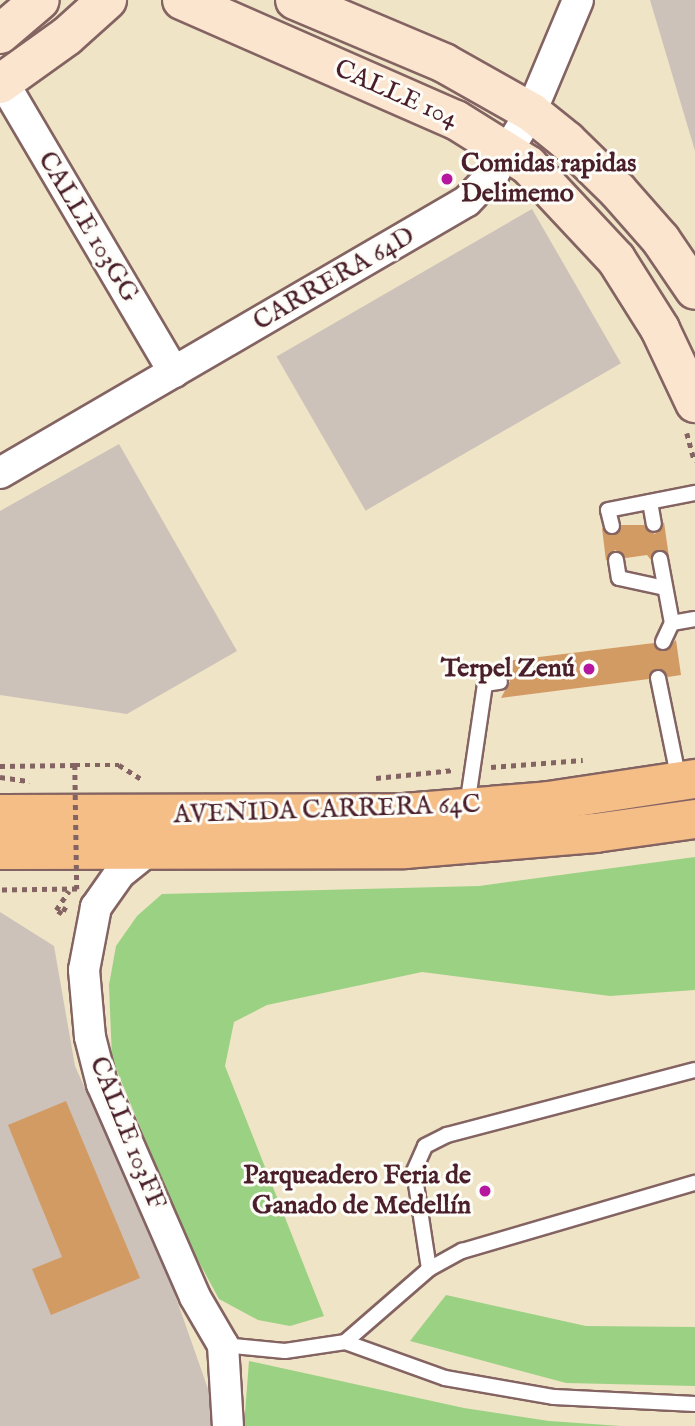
<!DOCTYPE html>
<meta charset="utf-8">
<style>
body{margin:0}
#map{position:relative;width:695px;height:1426px;overflow:hidden;background:#f0e4c7;font-family:"IM FELL English",serif}
div>[style]{position:absolute}
.industrial>*{inset:0;background:#ccc2b9;transform-origin:0 0}
.green>*{inset:0;background:#9bd183}
.building>*{inset:0;background:#d39b64}
.path>*{height:4.5px;margin-top:-2.25px;transform-origin:0;background:repeating-linear-gradient(90deg,#846462 0 5px,transparent 0 10px)}
.roads{filter:drop-shadow(2px 0 #846462) drop-shadow(-2px 0 #846462) drop-shadow(0 2px #846462) drop-shadow(0 -2px #846462)}
.service>*{height:14px;margin:-7px;padding:0 7px;transform-origin:7px;border-radius:7px;background:#fff}
.minor>*{height:30px;margin:-15px;padding:0 15px;transform-origin:15px;border-radius:15px;background:#fff}
.secondary>*{height:38px;margin:-19px;padding:0 19px;transform-origin:19px;border-radius:19px;background:#fbe5cf}
.primary>*{height:38px;margin:-19px;padding:0 19px;transform-origin:19px;border-radius:19px;background:#f6be87}
.path-bridge>*{height:4.5px;margin-top:-2.25px;transform-origin:0;background:repeating-linear-gradient(90deg,#846462 0 5px,transparent 0 10px)}
.dots>*{width:19px;height:19px;translate:-50% -50%;box-sizing:border-box;border:4px solid #fdfcf7;border-radius:50%}
span{translate:-50% -50%;white-space:nowrap;text-align:center;line-height:1.15;-webkit-text-stroke:6px #fdfcf7;paint-order:stroke}
.street-label{font-size:26px;color:#4a1f2b}
.poi-label{font-size:26px;color:#4a1f2b;font-weight:700}
.left{translate:0 -50%;text-align:left}
.right{translate:-100% -50%;text-align:right}
</style>
<div id="map">
<div class="industrial">
<div style="clip-path:polygon(650px 0,695px 0,695px 151px)"></div>
<div style="left:532px;top:209px;width:178px;height:295px;rotate:60deg"></div>
<div style="clip-path:polygon(119px 444px,237px 651px,127px 714px,0 695px,0 511px)"></div>
<div style="clip-path:polygon(0 912px,54px 946px,75px 1066px,167px 1272px,214px 1406px,211px 1426px,0 1426px)"></div>
</div>
<div class="green">
<div style="clip-path:polygon(695px 857px,695px 990px,610px 996px,422px 972px,267px 1005px,234px 1022px,225px 1066px,324px 1316px,290px 1326px,258px 1320px,219px 1299px,186px 1238px,112px 1059px,109px 985px,116px 946px,137px 916px,162px 894px,479px 886px)"></div>
<div style="clip-path:polygon(446px 1295px,586px 1326px,695px 1327px,695px 1386px,566px 1383px,410px 1341px)"></div>
<div style="clip-path:polygon(249px 1361px,464px 1408px,549px 1421px,621px 1426px,244px 1426px)"></div>
</div>
<div class="building">
<div style="clip-path:polygon(664px 522px,669px 557px,659px 550px,651px 560px,647px 555px,626px 558px,615px 550px,606px 561px,602px 528px,614px 535px,621px 525px,644px 525px,655px 534px)"></div>
<div style="clip-path:polygon(676px 640px,681px 675px,668px 677px,657px 669px,649px 679px,501px 698px,510px 681px,498px 673px,497px 662px,654px 643px,664px 651px)"></div>
<div style="clip-path:polygon(66px 1101px,140px 1278px,51px 1315px,32px 1269px,62px 1257px,8px 1125px)"></div>
</div>
<div class="path">
<div style="left:687px;top:433px;width:30px;rotate:75deg"></div>
<div style="left:75px;top:765px;width:44px"></div>
<div style="left:119px;top:765px;width:28px;rotate:32deg"></div>
<div style="left:491px;top:767px;width:92px;rotate:-4.4deg"></div>
<div style="left:0;top:777px;width:30px;rotate:8deg"></div>
<div style="left:376px;top:778px;width:78px;rotate:-5.9deg"></div>
<div style="left:66px;top:907px;width:8px;rotate:120deg"></div>
<div style="left:62px;top:914px;width:7px;rotate:-146deg"></div>
<div style="left:56px;top:910px;width:23px;rotate:-56deg"></div>
</div>
<div class="roads">
<div class="service">
<div style="left:650px;top:502px;width:22px;rotate:80deg"></div>
<div style="left:612px;top:526px;width:16px;rotate:-104deg"></div>
<div style="left:608px;top:510px;width:89px;rotate:-11.1deg"></div>
<div style="left:660px;top:559px;width:65px;rotate:79.4deg"></div>
<div style="left:672px;top:623px;width:23px;rotate:-10deg"></div>
<div style="left:616px;top:560px;width:18px;rotate:81deg"></div>
<div style="left:619px;top:578px;width:47px;rotate:12.3deg"></div>
<div style="left:663px;top:642px;width:21px;rotate:-65deg"></div>
<div style="left:658px;top:678px;width:104px;rotate:78.4deg"></div>
<div style="left:467px;top:806px;width:123px;rotate:-81.6deg"></div>
<div style="left:485px;top:684px;width:15px;rotate:-8deg"></div>
<div style="left:429px;top:1269px;width:99px;rotate:-98.7deg"></div>
<div style="left:414px;top:1171px;width:27px;rotate:-66deg"></div>
<div style="left:425px;top:1146px;width:25px;rotate:-27deg"></div>
<div style="left:447px;top:1135px;width:256px;rotate:-14.7deg"></div>
<div style="left:345px;top:1342px;width:106px;rotate:19.8deg"></div>
<div style="left:445px;top:1378px;width:111px;rotate:9.9deg"></div>
<div style="left:554px;top:1397px;width:141px;rotate:2.8deg"></div>
<div style="left:223px;top:1345px;width:62px;rotate:5.5deg"></div>
<div style="left:285px;top:1351px;width:61px;rotate:-8.5deg"></div>
<div style="left:345px;top:1342px;width:111px;rotate:-41deg"></div>
<div style="left:429px;top:1269px;width:38px;rotate:-29deg"></div>
<div style="left:462px;top:1251px;width:243px;rotate:-16.3deg"></div>
</div>
<div class="minor">
<div style="left:3px;top:82px;width:337px;rotate:59.5deg"></div>
<div style="left:0;top:473px;width:540px;rotate:-30.22deg"></div>
<div style="left:467px;top:201px;width:39px;rotate:-46deg"></div>
<div style="left:494px;top:173px;width:71px;rotate:-58.8deg"></div>
<div style="left:531px;top:112px;width:121px;rotate:-67.2deg"></div>
<div style="left:150px;top:849px;width:38px;rotate:141deg"></div>
<div style="left:120px;top:873px;width:42px;rotate:125.2deg"></div>
<div style="left:96px;top:907px;width:64px;rotate:100.8deg"></div>
<div style="left:84px;top:970px;width:67px;rotate:84.9deg"></div>
<div style="left:90px;top:1037px;width:49px;rotate:75.7deg"></div>
<div style="left:102px;top:1084px;width:232px;rotate:66.4deg"></div>
<div style="left:195px;top:1297px;width:56px;rotate:59.7deg"></div>
<div style="left:223px;top:1345px;width:81px;rotate:86.5deg"></div>
</div>
<div class="secondary">
<div style="left:182px;top:0;width:299px;rotate:23.7deg"></div>
<div style="left:456px;top:120px;width:85px;rotate:32deg"></div>
<div style="left:528px;top:165px;width:129px;rotate:46.9deg"></div>
<div style="left:616px;top:259px;width:83px;rotate:57.8deg"></div>
<div style="left:660px;top:329px;width:82px;rotate:64.7deg"></div>
<div style="left:295px;top:0;width:162px;rotate:22.9deg"></div>
<div style="left:444px;top:63px;width:100px;rotate:29.4deg"></div>
<div style="left:531px;top:112px;width:46px;rotate:38.9deg"></div>
<div style="left:567px;top:141px;width:71px;rotate:44.4deg"></div>
<div style="left:618px;top:191px;width:65px;rotate:48.7deg"></div>
<div style="left:661px;top:240px;width:60px;rotate:55.8deg"></div>
<div style="left:0;top:34px;width:52px;rotate:-40.4deg"></div>
<div style="left:0;top:84px;width:82px;rotate:-35.6deg"></div>
<div style="left:67px;top:36px;width:54px;rotate:-42deg"></div>
</div>
<div class="primary">
<div style="left:0;top:814px;width:404px;rotate:-0.1deg"></div>
<div style="left:404px;top:813px;width:145px;rotate:-4.7deg"></div>
<div style="left:549px;top:801px;width:148px;rotate:-8.6deg"></div>
<div style="left:0;top:850px;width:405px;rotate:-0.1deg"></div>
<div style="left:405px;top:849px;width:191px;rotate:-4.8deg"></div>
<div style="left:595px;top:833px;width:101px;rotate:-8deg"></div>
</div>
</div>
<div class="path-bridge">
<div style="left:0;top:766px;width:75px;rotate:-0.8deg"></div>
<div style="left:75px;top:765px;width:124px;rotate:89.1deg"></div>
<div style="left:77px;top:889px;width:77px;rotate:179.3deg"></div>
</div>
<div class="dots">
<div style="left:447px;top:179px;background:#b5179e"></div>
<div style="left:589px;top:669px;background:#b5179e"></div>
<div style="left:485px;top:1191px;background:#b5179e"></div>
</div>
<div class="street-label">
<span style="left:396px;top:94px;rotate:24deg">CALLE 104</span>
<span style="left:88px;top:227px;rotate:59deg">CALLE 103GG</span>
<span style="left:334px;top:279px;rotate:-30deg">CARRERA 64D</span>
<span style="left:327px;top:810px;rotate:-2deg">AVENIDA CARRERA 64C</span>
<span style="left:127px;top:1133px;rotate:68deg">CALLE 103FF</span>
</div>
<div class="poi-label">
<span class="left" style="left:461px;top:179px">Comidas rapidas<br>Delimemo</span>
<span class="right" style="left:575px;top:669px">Terpel Zenú</span>
<span class="right" style="left:471px;top:1191px">Parqueadero Feria de<br>Ganado de Medellín</span>
</div>
</div>
